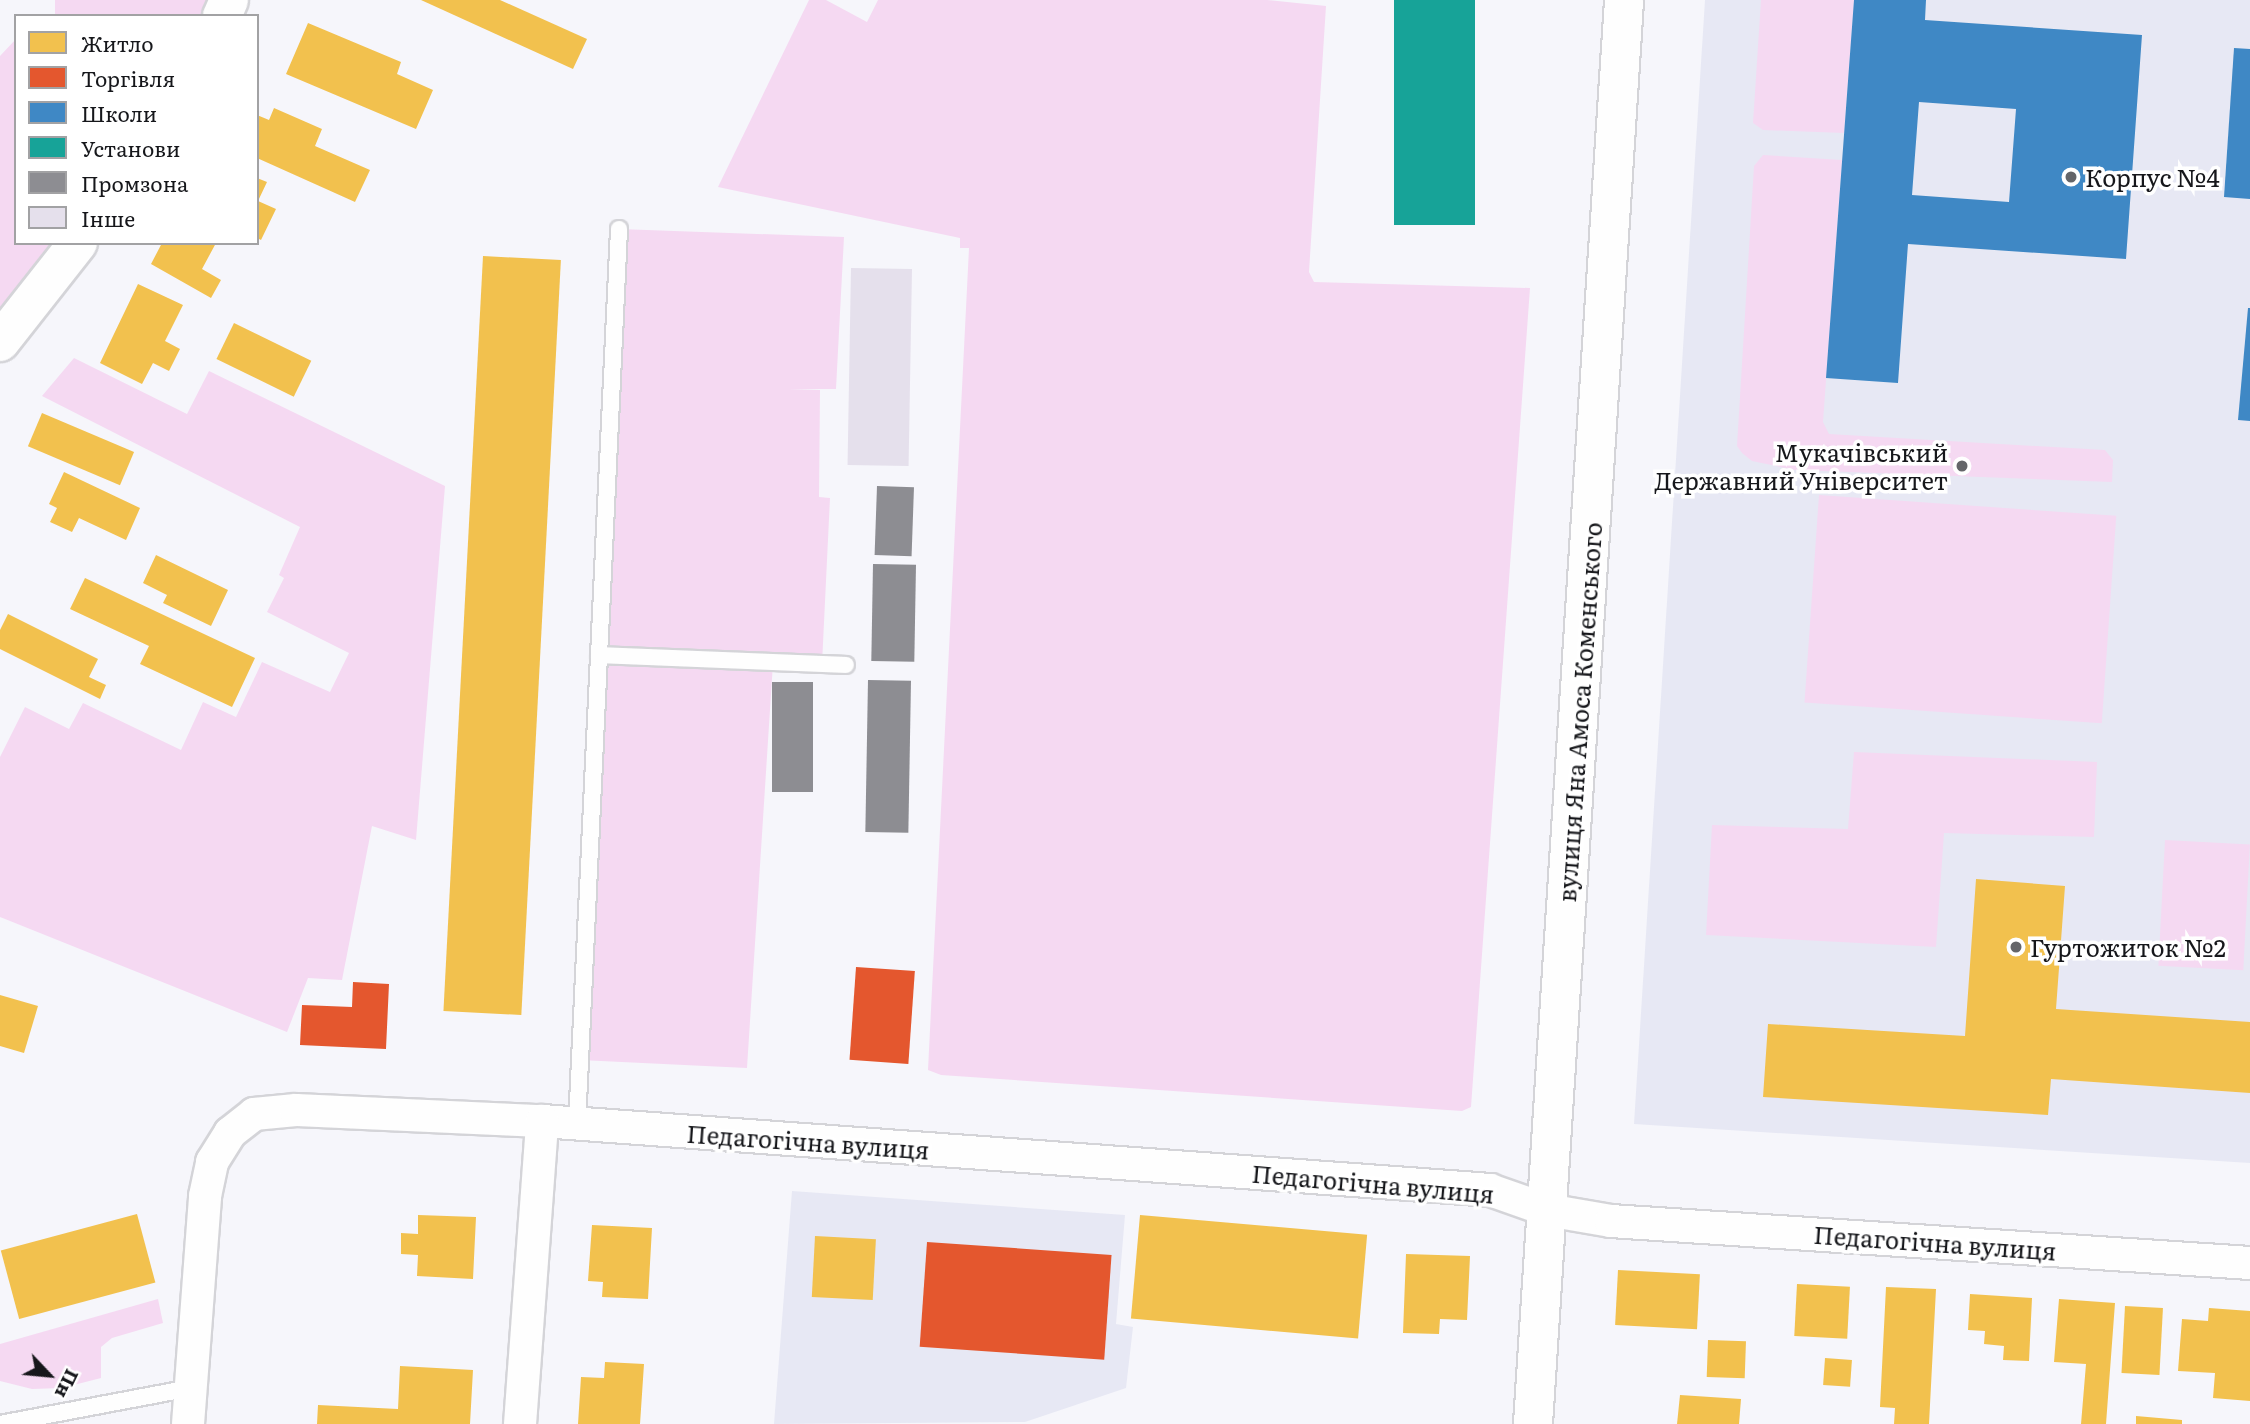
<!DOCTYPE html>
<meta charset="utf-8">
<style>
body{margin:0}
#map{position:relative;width:2250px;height:1424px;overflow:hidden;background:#f6f6fb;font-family:Literata,serif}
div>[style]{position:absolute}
.built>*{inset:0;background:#e7e8f4}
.green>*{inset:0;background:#f5d9f2;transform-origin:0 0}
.homes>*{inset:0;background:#f2c14e;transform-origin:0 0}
.shops>*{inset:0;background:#e4572e;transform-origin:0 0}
.schools>*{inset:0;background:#3f88c5}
.public>*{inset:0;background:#17a398;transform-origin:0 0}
.industry>*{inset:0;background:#8d8d92;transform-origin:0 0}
.building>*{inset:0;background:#e5e0ec;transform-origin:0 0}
.roads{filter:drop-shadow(2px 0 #d4d4d8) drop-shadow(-2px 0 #d4d4d8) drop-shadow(0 2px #d4d4d8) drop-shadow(0 -2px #d4d4d8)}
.lane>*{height:16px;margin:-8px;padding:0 8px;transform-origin:8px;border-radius:8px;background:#fefefe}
.street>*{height:32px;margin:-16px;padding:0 16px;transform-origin:16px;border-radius:16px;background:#fefefe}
.secondary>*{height:38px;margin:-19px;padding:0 19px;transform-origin:19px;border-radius:19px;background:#fefefe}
.dots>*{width:19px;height:19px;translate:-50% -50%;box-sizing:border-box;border:4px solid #fff;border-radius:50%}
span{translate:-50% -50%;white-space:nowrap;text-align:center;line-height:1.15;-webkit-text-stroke:7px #fff;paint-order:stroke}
.poi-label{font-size:24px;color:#16171b}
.left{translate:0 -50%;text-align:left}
.right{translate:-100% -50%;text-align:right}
.street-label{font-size:24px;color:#16171b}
.legend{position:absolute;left:14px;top:14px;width:245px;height:231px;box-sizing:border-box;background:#fff;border:2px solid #a2a2a4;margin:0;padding:9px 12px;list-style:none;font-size:21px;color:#16171b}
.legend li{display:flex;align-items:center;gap:14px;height:35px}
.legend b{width:35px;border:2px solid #a2a2a4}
.north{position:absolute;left:14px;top:1340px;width:70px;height:70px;-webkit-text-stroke:5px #fff;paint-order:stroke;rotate:116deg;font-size:19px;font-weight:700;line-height:28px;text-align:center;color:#16171b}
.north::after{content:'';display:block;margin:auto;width:24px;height:32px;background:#16171b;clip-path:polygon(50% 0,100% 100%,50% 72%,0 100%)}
</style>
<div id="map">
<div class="built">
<div style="clip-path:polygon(1705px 0,2250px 0,2250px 1163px,1634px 1124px)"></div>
<div style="clip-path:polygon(792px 1191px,1125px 1215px,1116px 1324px,1133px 1327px,1126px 1388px,1025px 1422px,774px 1424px)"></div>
</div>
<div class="green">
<div style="left:55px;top:0;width:153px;height:22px"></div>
<div style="clip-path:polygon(809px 0,826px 0,867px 22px,878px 0,1267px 0,1326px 6px,1309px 272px,1314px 282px,1530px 288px,1471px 1107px,1462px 1111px,941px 1075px,928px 1070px,969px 248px,960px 248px,960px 238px,718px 187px)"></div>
<div style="clip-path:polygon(1761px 0,1854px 0,1844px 133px,1763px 130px,1753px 123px)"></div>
<div style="clip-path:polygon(16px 39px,16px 243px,56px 243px,0 309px,0 56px)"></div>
<div style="clip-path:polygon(1763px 155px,1842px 160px,1823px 422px,1829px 434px,2105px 450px,2113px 460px,2112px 482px,1795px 470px,1752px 461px,1742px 453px,1737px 446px,1754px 166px)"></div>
<div style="clip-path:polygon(619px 229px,844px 237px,836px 389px,789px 389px,820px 390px,819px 497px,830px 498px,822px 664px,773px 663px,747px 1068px,580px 1060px)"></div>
<div style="clip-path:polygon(74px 358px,187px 414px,209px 371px,445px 486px,416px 840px,372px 826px,342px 980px,308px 978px,287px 1032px,0 917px,0 757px,25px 707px,69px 729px,83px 703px,181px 750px,203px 702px,236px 717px,262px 662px,330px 692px,349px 653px,267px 612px,284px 578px,279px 575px,300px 527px,42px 396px)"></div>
<div style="left:1819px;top:495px;width:298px;height:208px;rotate:4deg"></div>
<div style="clip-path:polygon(1854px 752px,2097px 762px,2094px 837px,1944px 833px,1936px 947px,1706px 935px,1712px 825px,1848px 829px)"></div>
<div style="left:2165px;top:840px;width:85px;height:126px;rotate:3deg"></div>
<div style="clip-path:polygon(158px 1299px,163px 1323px,112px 1338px,101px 1347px,101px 1378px,62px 1388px,32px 1389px,0 1381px,0 1344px)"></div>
</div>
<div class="homes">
<div style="clip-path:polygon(421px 0,500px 0,587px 39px,573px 69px)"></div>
<div style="clip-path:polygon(308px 23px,401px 62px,397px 74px,433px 90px,416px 129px,286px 74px)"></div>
<div style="clip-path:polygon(274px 108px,322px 129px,315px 146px,370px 170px,355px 202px,257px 158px,257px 115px,269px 120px)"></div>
<div style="clip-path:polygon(257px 178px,267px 182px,258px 201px,276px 209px,261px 240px,257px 238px)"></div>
<div style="clip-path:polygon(162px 243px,216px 243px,202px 269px,221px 280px,211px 298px,151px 264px)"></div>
<div style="left:483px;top:256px;width:78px;height:756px;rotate:3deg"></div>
<div style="clip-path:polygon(138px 284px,183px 305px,165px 341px,180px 349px,169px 371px,153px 363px,142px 384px,100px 363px)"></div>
<div style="left:234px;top:323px;width:86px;height:40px;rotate:26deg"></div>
<div style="left:42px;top:413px;width:100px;height:36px;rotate:23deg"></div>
<div style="clip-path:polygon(64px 472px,140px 508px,126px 540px,79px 518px,72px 532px,50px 522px,57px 508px,49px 504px)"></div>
<div style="clip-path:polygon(156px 555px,228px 590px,211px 626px,163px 603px,167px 595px,143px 583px)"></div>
<div style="clip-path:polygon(85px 578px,255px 658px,232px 707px,140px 664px,149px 646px,70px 609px)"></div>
<div style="clip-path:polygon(8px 614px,98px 659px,89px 677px,106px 685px,100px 699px,0 649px,0 630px)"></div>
<div style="clip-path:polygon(1976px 879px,2065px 886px,2056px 1009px,2250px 1022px,2250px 1093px,2051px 1079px,2048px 1115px,1763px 1097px,1768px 1024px,1965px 1036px)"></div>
<div style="clip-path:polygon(0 995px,38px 1006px,24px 1053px,0 1046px)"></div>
<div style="left:137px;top:1214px;width:71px;height:141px;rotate:75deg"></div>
<div style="clip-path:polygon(418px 1215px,476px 1217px,473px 1279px,417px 1276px,418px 1255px,401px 1254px,401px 1233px,418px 1234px)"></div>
<div style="left:1140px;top:1215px;width:228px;height:104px;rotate:5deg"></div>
<div style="clip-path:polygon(592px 1225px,652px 1228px,648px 1299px,602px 1297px,603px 1282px,588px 1281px)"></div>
<div style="left:815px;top:1236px;width:61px;height:61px;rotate:3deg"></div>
<div style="clip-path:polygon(1406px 1254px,1470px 1256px,1467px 1320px,1440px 1319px,1439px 1334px,1403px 1333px)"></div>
<div style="left:1618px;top:1270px;width:82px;height:55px;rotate:3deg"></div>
<div style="left:1797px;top:1284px;width:53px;height:52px;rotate:3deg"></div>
<div style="clip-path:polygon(1886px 1287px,1936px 1289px,1929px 1424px,1894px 1424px,1895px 1408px,1880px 1407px)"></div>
<div style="clip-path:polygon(1970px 1294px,2032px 1298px,2029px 1361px,2003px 1360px,2004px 1346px,1984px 1344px,1985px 1331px,1968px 1330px)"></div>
<div style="clip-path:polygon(2059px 1299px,2115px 1303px,2106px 1424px,2081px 1424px,2086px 1364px,2054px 1362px)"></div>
<div style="left:2125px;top:1306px;width:38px;height:67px;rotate:3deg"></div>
<div style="clip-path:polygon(2209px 1308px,2250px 1311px,2250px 1401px,2213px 1398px,2215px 1373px,2178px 1371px,2182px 1319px,2208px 1321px)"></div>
<div style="left:1708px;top:1340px;width:38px;height:37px;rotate:2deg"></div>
<div style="left:1825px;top:1358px;width:27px;height:27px;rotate:4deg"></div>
<div style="clip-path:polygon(605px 1362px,644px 1364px,640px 1424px,578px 1424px,581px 1377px,604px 1378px)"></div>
<div style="clip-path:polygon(400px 1366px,473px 1370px,470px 1424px,317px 1424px,318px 1405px,398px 1409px)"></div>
<div style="clip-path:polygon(1680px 1395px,1741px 1399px,1739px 1424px,1677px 1424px)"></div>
<div style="clip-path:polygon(2136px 1416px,2182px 1420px,2182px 1424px,2136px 1424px)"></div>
</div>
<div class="shops">
<div style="left:856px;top:967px;width:59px;height:93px;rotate:4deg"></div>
<div style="clip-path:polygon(353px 982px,389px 984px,386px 1049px,300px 1045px,302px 1005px,352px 1007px)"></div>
<div style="left:927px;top:1242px;width:185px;height:105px;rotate:4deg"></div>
</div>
<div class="schools">
<div style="clip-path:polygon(evenodd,1854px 0,1926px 0,1925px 20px,2142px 35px,2126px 259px,1908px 244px,1898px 383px,1826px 378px,1854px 0,1919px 102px,2016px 109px,2009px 202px,1912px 195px,1919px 102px)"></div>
<div style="clip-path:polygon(2234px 48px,2250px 49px,2250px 199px,2224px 197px)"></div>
<div style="clip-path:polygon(2248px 308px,2250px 308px,2250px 421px,2238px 420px)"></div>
</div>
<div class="public">
<div style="left:1394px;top:0;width:81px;height:225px"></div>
</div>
<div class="industry">
<div style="left:877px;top:486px;width:37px;height:69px;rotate:2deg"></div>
<div style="left:873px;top:564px;width:43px;height:97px;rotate:1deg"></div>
<div style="left:868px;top:680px;width:43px;height:152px;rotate:1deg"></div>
<div style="left:772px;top:682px;width:41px;height:110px"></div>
</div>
<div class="building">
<div style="left:851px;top:268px;width:61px;height:197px;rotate:1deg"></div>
</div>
<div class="roads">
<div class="lane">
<div style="left:599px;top:655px;width:247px;rotate:2.3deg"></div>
<div style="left:577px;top:1124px;width:896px;rotate:-87.31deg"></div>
<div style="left:0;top:1424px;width:194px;rotate:-10.7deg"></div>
</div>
<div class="street">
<div style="left:188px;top:1424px;width:229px;rotate:-85.7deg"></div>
<div style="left:205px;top:1196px;width:35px;rotate:-78deg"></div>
<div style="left:212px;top:1162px;width:34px;rotate:-58deg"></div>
<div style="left:230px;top:1133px;width:31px;rotate:-38deg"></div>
<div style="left:254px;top:1114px;width:42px;rotate:-5.4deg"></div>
<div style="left:296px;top:1110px;width:246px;rotate:2.6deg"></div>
<div style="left:542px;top:1121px;width:951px;rotate:4.16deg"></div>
<div style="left:1490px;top:1190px;width:60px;rotate:19.3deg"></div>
<div style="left:1547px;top:1210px;width:65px;rotate:9.8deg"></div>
<div style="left:1611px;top:1221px;width:640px;rotate:3.76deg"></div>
<div style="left:520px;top:1424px;width:304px;rotate:-85.8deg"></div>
</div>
<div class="secondary">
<div style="left:222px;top:16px;width:17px;rotate:-66deg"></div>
<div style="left:0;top:342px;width:126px;rotate:-51.8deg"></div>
<div style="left:1533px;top:1424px;width:1427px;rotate:-86.34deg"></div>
</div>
</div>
<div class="dots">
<div style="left:2071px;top:177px;background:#646569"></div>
<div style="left:1962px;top:466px;background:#646569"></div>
<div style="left:2016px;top:947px;background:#646569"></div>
</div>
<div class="poi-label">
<span class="left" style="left:2085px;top:177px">Корпус №4</span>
<span class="right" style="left:1948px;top:466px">Мукачівський<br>Державний Університет</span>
<span class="left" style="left:2030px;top:947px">Гуртожиток №2</span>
</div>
<div class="street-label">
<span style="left:1579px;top:712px;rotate:-86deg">вулиця Яна Амоса Коменського</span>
<span style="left:808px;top:1141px;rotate:4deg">Педагогічна вулиця</span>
<span style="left:1373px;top:1183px;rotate:5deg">Педагогічна вулиця</span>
<span style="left:1935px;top:1242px;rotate:4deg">Педагогічна вулиця</span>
</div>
<ul class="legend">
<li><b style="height:19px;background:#f2c14e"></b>Житло</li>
<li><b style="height:19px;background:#e4572e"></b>Торгівля</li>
<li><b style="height:19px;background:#3f88c5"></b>Школи</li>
<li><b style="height:19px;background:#17a398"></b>Установи</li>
<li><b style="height:19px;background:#8d8d92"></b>Промзона</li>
<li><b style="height:19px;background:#e5e0ec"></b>Інше</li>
</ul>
<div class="north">Пн</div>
</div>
